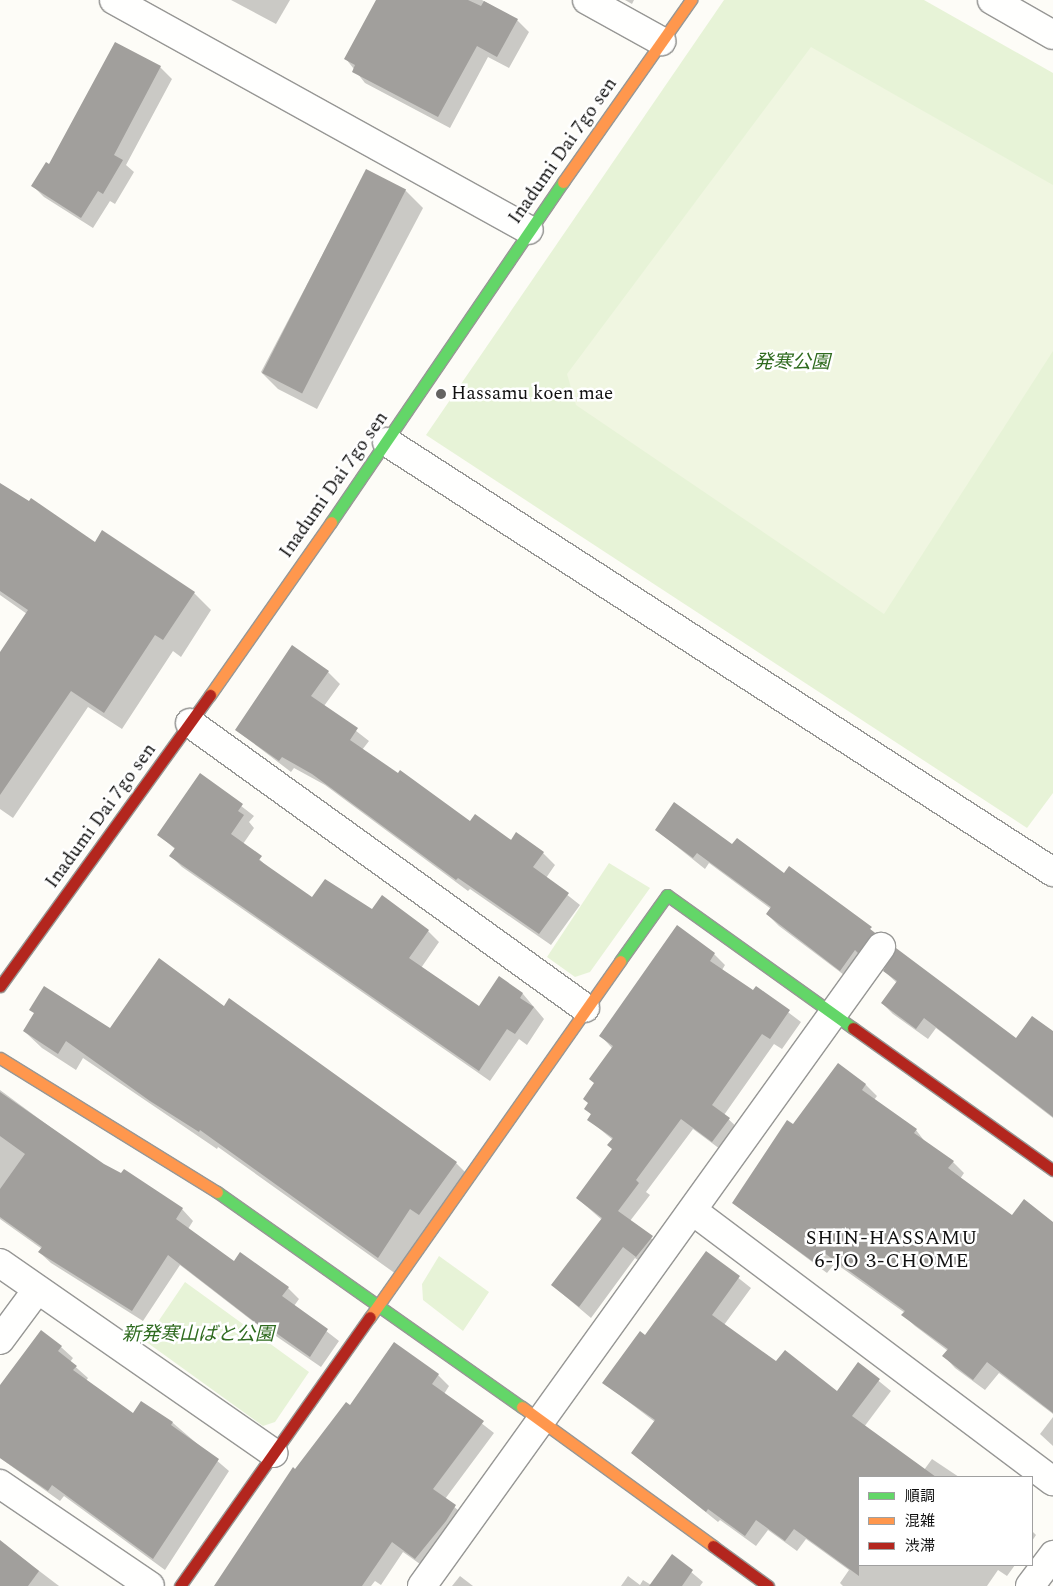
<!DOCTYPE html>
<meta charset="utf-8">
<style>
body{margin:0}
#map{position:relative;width:1053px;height:1586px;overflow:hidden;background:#fdfcf7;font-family:Spectral,"Noto Sans JP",serif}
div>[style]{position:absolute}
.green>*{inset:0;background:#e7f3d7}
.pitch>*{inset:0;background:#f0f6e1}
.shadow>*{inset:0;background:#0003}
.building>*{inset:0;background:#a19f9c;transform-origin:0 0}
.roads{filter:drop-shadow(1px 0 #979795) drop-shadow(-1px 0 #979795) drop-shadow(0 1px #979795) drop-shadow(0 -1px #979795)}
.street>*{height:28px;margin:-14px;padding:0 14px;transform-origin:14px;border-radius:14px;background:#fffffe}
.fast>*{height:11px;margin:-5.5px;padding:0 5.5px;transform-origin:5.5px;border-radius:5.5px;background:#63d668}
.slow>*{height:11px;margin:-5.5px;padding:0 5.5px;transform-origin:5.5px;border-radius:5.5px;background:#ff974d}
.jam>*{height:11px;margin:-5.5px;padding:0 5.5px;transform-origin:5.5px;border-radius:5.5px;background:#b3261e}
.dots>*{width:14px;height:14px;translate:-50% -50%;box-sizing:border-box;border:2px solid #fff;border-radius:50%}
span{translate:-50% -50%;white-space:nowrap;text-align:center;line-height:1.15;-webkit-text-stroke:5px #fff;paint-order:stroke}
.street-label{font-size:19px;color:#111}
.park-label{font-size:19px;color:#2f6b1f;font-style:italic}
.poi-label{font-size:19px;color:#111}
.left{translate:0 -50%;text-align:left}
.neighbourhood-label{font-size:20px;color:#111;letter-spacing:1px}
.legend{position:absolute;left:858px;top:1476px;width:175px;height:90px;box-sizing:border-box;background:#fff;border:1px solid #a0a0a0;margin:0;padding:6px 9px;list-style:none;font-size:15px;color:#111}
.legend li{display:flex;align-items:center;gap:10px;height:25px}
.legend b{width:25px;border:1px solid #a0a0a0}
</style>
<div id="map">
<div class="green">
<div style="clip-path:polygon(724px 0,924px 0,1053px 73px,1053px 793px,1027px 828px,426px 435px)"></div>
<div style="clip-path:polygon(609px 863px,650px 888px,590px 972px,575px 977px,547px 957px)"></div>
<div style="clip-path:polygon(439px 1256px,489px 1292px,463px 1331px,423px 1300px,422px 1284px)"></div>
<div style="clip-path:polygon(185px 1282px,309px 1372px,275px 1422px,263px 1426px,145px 1341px)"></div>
</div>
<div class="pitch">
<div style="clip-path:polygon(811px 47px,1053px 185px,1053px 351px,884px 614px,576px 405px,567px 374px)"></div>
</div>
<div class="shadow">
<div style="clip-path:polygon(231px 0,290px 0,276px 24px)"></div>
<div style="clip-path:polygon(378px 0,482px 0,517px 20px,529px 32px,509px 68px,488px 57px,450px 128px,365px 83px,346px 59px)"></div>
<div style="clip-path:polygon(625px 0,634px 0,632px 4px)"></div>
<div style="clip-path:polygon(160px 67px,172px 79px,126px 165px,134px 172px,115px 204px,110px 201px,93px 228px,44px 197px,33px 186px,49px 165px)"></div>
<div style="clip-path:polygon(367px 170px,405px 190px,423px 208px,317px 409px,278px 389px,261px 372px)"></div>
<div style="clip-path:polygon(0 484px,95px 543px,194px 593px,211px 610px,181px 657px,173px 651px,122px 729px,88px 707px,13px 818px,0 809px,0 654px,27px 614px,0 595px)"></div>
<div style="clip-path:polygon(328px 672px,340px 684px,324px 706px,369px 741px,362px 750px,470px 823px,543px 853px,555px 865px,546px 878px,580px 905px,551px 945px,470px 889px,468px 891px,325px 785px,294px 768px,291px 772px,236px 730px)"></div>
<div style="clip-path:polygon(200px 774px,254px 816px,249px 822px,254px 828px,243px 844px,271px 870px,313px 899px,372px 911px,428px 931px,439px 942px,421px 968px,479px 1007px,500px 978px,523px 994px,544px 1019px,527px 1045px,519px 1039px,490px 1081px,182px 867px,171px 856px,176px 850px,159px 835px)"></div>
<div style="clip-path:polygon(656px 830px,732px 846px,784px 874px,790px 867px,883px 939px,852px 981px,779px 926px,767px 914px,771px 909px,709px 863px,705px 869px)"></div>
<div style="clip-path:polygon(677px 927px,714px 954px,725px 965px,722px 970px,754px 992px,756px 988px,801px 1022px,782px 1049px,774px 1044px,724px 1115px,740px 1130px,724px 1152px,693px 1129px,646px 1192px,650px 1195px,630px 1221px,663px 1248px,648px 1267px,635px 1258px,591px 1318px,552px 1285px,602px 1220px,577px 1198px,613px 1150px,613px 1140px,589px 1120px,592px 1115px,586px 1109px,612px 1048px,601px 1036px)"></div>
<div style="clip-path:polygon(884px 971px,1016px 1039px,1053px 1033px,1053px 1118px,936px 1028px,928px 1039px,893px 1014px,882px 1003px,897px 983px)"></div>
<div style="clip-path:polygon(225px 1008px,456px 1163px,473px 1180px,396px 1274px,218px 1147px,217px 1149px,83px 1058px,76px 1070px,42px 1048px,24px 1031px,110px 1030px)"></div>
<div style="clip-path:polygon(839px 1065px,866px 1085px,877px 1096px,874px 1100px,916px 1130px,926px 1143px,953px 1162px,964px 1173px,960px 1179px,1012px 1217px,1053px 1223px,1053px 1414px,999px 1373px,985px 1390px,955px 1368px,944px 1356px,948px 1351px,915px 1326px,903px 1315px,905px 1313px,835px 1263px,827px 1273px,733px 1203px)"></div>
<div style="clip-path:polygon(0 1090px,103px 1166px,121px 1174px,124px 1170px,182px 1209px,193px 1221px,188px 1229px,234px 1262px,288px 1288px,299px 1299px,294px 1306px,339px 1341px,321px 1367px,273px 1334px,272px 1336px,180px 1265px,143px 1321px,51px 1263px,39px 1252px,42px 1249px,0 1219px)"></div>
<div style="clip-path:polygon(707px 1253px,751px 1288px,724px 1325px,776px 1363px,837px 1393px,858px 1364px,891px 1391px,864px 1427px,924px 1470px,932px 1459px,959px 1477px,859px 1477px,859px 1565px,1015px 1565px,1007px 1576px,998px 1570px,987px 1586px,843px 1586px,840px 1583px,849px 1570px,806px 1539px,797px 1551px,768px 1530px,756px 1546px,720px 1520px,718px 1522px,632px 1453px,655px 1422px,604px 1383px,645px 1336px)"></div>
<div style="clip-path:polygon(61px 1347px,73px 1358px,70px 1362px,88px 1378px,86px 1381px,133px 1415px,141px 1403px,173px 1423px,229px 1471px,165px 1570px,64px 1496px,60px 1501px,0 1458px,0 1390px)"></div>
<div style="clip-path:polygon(438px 1375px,449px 1386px,444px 1394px,494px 1433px,445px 1499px,466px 1517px,427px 1569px,403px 1552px,381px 1585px,375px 1581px,371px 1586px,220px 1586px,295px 1471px,350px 1406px)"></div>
<div style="clip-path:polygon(1053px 1417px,1053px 1446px,1040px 1434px)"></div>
<div style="clip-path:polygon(1032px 1531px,1036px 1535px,1032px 1541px)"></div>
<div style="clip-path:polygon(0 1541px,59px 1586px,0 1586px)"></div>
<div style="clip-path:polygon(672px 1556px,703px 1582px,700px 1586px,621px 1586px,628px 1576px,640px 1585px,643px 1580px,651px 1585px)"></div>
<div style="clip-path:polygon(460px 1576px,473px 1586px,452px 1586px)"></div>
</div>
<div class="building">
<div style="clip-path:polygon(376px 0,468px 0,481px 6px,484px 1px,518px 19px,497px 57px,477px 46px,438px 117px,352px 72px,355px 65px,344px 59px)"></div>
<div style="clip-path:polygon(115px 42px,161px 66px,114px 155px,123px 160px,103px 194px,98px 191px,81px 218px,31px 186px,46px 162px,49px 164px)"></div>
<div style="left:366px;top:169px;width:45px;height:229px;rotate:27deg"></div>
<div style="clip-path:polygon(0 483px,29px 501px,31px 498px,95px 542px,102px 530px,195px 592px,163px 640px,155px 635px,104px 713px,71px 691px,0 795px,0 652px,28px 610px,0 591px)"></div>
<div style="clip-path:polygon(292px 645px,329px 671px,311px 696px,358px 728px,350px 740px,398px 773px,400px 770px,470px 821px,475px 814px,511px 840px,516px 832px,544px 852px,533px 867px,569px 893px,539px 934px,458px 878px,456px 880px,312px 774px,282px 757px,279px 761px,235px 730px)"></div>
<div style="clip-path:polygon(200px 773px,243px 804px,238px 811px,244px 815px,231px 834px,262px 856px,259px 860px,312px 897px,325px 879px,372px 909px,382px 895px,429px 930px,409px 958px,479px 1006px,499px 976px,523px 993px,520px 998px,534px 1007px,515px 1034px,507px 1029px,479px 1071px,169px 856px,175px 848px,157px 835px)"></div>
<div style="clip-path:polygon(674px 802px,732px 844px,737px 838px,784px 873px,789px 866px,872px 927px,870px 929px,875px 933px,858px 953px,855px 950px,840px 971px,766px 914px,771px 907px,697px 853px,693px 858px,655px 830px)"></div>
<div style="clip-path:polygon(677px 925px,715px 953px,710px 961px,753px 990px,756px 986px,790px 1010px,770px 1039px,762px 1034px,712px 1105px,730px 1118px,712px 1142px,681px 1119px,636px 1180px,639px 1183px,618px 1211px,653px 1236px,636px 1257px,623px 1247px,579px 1307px,551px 1285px,602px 1218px,576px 1198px,612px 1149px,607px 1145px,613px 1138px,587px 1120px,591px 1114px,584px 1109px,588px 1103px,583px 1099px,594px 1083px,589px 1079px,613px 1046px,599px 1036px)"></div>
<div style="clip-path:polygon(896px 948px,1016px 1038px,1032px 1016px,1053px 1031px,1053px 1117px,924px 1018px,916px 1029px,881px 1003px,897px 981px,883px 971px)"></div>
<div style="clip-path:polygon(159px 958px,224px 1006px,229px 998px,457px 1162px,419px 1215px,410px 1209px,378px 1258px,200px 1130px,199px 1132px,150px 1101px,66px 1041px,58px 1054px,23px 1031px,34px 1013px,29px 1010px,44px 986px,110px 1028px)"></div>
<div style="clip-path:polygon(838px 1063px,866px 1084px,862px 1090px,917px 1129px,914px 1133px,954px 1161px,948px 1168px,960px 1177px,1012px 1215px,1024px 1199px,1053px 1222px,1053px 1413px,987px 1362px,973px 1380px,942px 1356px,948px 1349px,901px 1315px,905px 1311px,823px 1252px,815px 1263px,732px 1203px,787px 1120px,793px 1124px)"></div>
<div style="clip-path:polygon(0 1092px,104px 1164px,121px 1173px,124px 1169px,183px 1208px,176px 1219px,234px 1261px,240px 1252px,289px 1287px,282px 1296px,328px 1329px,310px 1357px,262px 1323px,260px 1326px,168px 1255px,132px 1311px,38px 1252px,42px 1247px,0 1217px,0 1189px,25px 1154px,0 1136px)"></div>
<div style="clip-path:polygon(706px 1251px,740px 1276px,712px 1315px,776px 1361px,785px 1350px,837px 1391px,858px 1362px,880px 1379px,852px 1416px,936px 1477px,859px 1477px,859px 1576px,794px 1529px,785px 1541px,756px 1520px,745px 1536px,708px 1509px,706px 1512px,631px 1453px,655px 1420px,602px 1383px,640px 1331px,645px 1335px)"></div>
<div style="clip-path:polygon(41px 1330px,62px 1346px,58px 1351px,77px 1366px,73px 1370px,133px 1413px,141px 1401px,173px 1422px,171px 1425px,219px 1459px,153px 1559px,52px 1485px,48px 1491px,0 1458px,0 1385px)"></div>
<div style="clip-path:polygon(394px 1342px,439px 1374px,432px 1384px,484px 1421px,433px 1489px,456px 1505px,446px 1521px,415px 1559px,392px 1542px,362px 1586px,214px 1586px,293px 1467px,295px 1469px,346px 1402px,350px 1405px)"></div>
<div style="clip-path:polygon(0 1540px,39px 1571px,28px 1586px,0 1586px)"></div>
<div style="clip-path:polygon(672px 1554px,693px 1570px,682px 1586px,649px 1586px)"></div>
</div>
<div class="roads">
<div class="street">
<div style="left:114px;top:0;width:474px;rotate:29deg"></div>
<div style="left:587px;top:0;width:85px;rotate:29deg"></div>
<div style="left:992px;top:0;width:70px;rotate:29.8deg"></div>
<div style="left:387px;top:442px;width:793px;rotate:32.85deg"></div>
<div style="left:190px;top:723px;width:487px;rotate:35.8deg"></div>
<div style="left:693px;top:1211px;width:450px;rotate:36.9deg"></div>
<div style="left:0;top:1263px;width:333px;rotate:34.8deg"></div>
<div style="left:0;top:1340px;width:62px;rotate:-53.5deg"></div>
<div style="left:0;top:1484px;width:181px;rotate:34.2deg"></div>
<div style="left:422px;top:1586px;width:787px;rotate:-54.31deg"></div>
<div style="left:1030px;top:1586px;width:39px;rotate:-53deg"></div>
</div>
<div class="fast">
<div style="left:331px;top:522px;width:412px;rotate:-55.7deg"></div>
<div style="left:620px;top:961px;width:81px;rotate:-54.5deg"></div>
<div style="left:667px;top:895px;width:229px;rotate:35.6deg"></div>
<div style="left:217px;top:1192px;width:373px;rotate:35.2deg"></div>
</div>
<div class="slow">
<div style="left:563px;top:182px;width:223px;rotate:-54.9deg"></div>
<div style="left:210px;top:695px;width:211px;rotate:-55deg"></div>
<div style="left:0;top:1058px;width:255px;rotate:31.7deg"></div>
<div style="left:370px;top:1317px;width:435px;rotate:-54.9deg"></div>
<div style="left:522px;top:1407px;width:236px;rotate:36deg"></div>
</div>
<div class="jam">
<div style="left:0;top:986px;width:359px;rotate:-54.2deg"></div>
<div style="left:853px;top:1028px;width:245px;rotate:35.4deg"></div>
<div style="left:713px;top:1546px;width:68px;rotate:36deg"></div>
<div style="left:180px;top:1586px;width:329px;rotate:-54.8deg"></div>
</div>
</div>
<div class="dots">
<div style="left:441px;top:394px;background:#646362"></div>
</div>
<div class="street-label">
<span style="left:563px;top:151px;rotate:-55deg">Inadumi Dai 7go sen</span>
<span style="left:334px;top:485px;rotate:-55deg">Inadumi Dai 7go sen</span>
<span style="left:101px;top:816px;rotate:-54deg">Inadumi Dai 7go sen</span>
</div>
<div class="park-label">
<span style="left:792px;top:363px">発寒公園</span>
<span style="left:198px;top:1335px">新発寒山ばと公園</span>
</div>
<div class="poi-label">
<span class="left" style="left:451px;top:394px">Hassamu koen mae</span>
</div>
<div class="neighbourhood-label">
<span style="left:892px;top:1250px">SHIN-HASSAMU<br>6-JO 3-CHOME</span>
</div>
<ul class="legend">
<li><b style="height:6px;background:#63d668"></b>順調</li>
<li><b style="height:6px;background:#ff974d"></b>混雑</li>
<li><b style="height:6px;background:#b3261e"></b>渋滞</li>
</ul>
</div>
